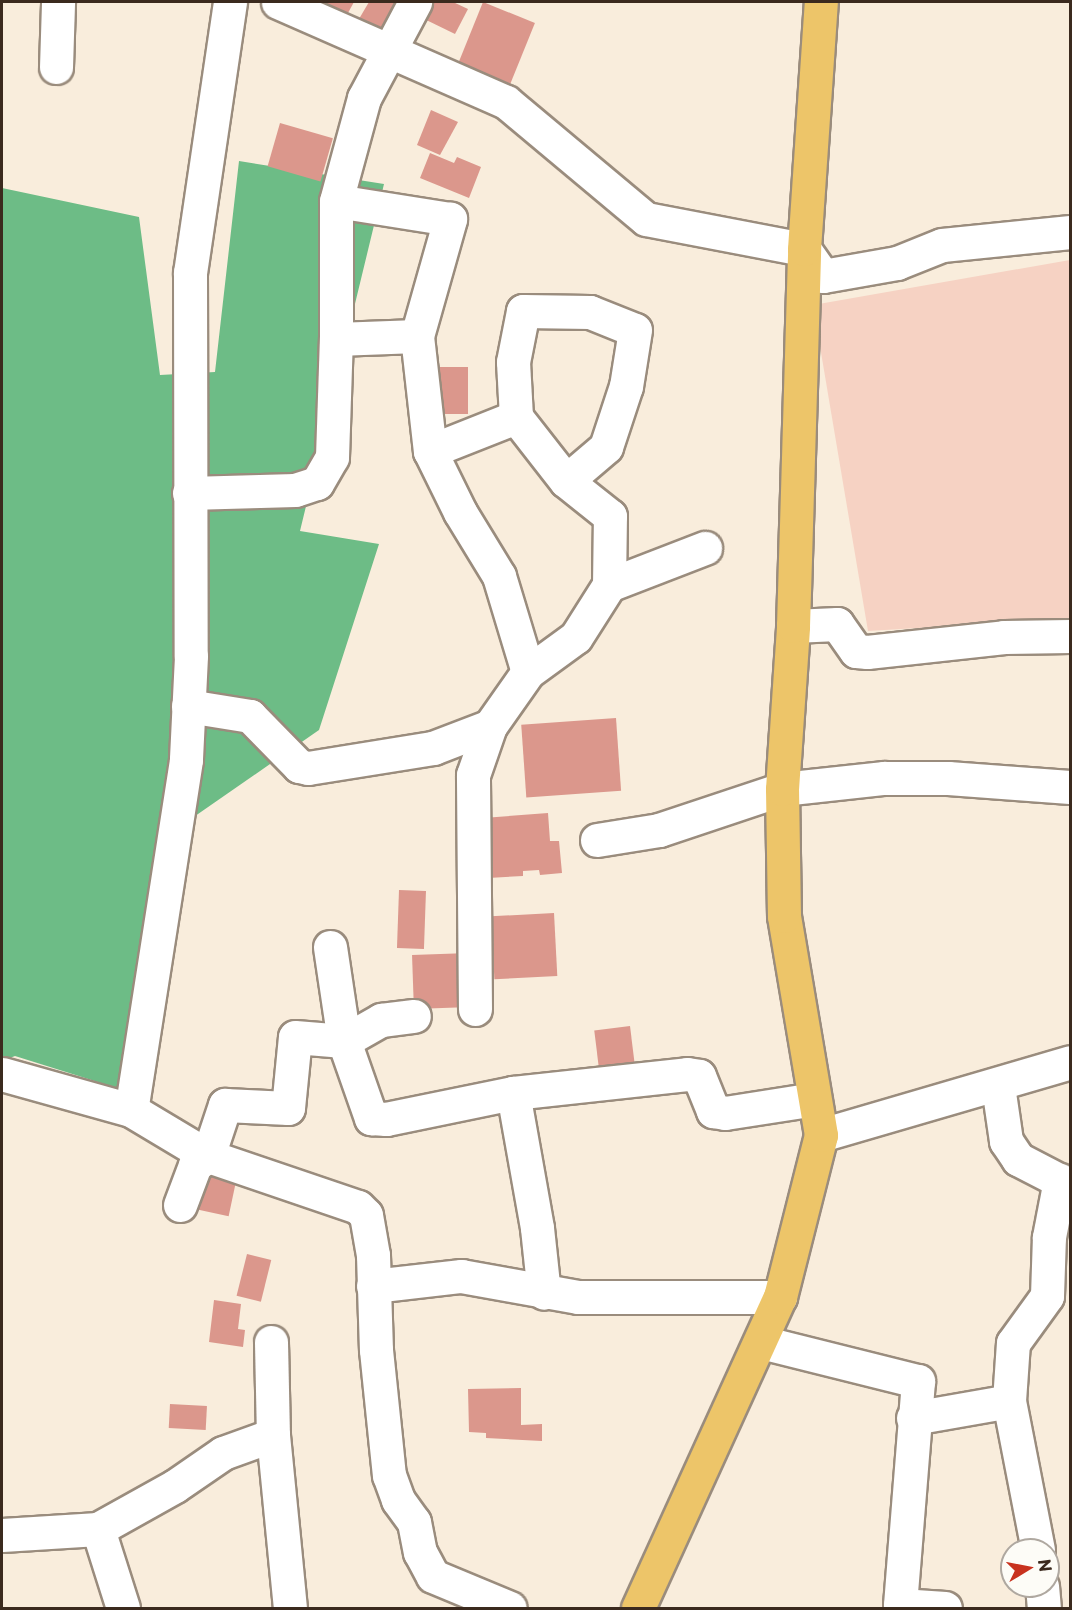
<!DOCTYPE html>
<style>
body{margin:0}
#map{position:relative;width:1072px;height:1610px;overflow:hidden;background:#f9eddc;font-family:"Playpen Sans",sans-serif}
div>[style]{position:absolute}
.built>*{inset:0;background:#f6d2c3}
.forest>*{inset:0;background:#6dbc86}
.building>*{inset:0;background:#db978c;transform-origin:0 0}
.roads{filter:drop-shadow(2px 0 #9a8c7d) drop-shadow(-2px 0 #9a8c7d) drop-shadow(0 2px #9a8c7d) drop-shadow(0 -2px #9a8c7d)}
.minor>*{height:33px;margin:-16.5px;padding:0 16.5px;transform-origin:16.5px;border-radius:16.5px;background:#fff}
.major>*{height:33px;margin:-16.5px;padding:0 16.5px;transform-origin:16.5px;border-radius:16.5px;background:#edc569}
span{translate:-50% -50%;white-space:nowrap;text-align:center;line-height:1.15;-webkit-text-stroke:6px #fdfcf7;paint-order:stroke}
.frame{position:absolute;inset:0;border:3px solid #3b2a1e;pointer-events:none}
.north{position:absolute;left:1000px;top:1538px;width:60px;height:60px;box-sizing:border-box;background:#fdfcf7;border:2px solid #afa8a0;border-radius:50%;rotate:80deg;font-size:16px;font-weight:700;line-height:24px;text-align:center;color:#3b2a1e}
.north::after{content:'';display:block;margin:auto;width:21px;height:27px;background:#c8321e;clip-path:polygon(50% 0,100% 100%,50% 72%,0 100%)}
</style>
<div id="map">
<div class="built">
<div style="clip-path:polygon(1070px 260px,1070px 619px,868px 631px,813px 305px)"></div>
</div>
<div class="forest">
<div style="clip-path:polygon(239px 161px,384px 184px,300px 531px,379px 544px,319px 730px,162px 839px,133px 1093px,15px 1056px,2px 1061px,2px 188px,139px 217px,160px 375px,215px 372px)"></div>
</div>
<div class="building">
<div style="clip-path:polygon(319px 2px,354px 2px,343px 22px,316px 7px)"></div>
<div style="clip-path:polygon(369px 2px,401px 2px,381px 38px,356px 24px)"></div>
<div style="clip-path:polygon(422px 2px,453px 2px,468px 9px,455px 34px,416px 15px)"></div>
<div style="left:483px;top:2px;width:56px;height:77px;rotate:22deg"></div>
<div style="clip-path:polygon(431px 110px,458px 122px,440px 155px,417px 145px)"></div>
<div style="left:280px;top:123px;width:55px;height:45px;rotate:16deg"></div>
<div style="clip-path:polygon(430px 153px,454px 163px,457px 157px,481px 167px,469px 198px,420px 178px)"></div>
<div style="left:437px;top:367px;width:31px;height:47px"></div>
<div style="left:616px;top:718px;width:73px;height:95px;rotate:86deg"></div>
<div style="clip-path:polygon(548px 813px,550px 841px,559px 841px,562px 873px,540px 875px,539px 870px,523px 871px,523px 876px,488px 878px,483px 818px)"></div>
<div style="left:399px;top:890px;width:27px;height:58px;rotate:2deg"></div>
<div style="left:554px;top:913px;width:63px;height:63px;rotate:87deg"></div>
<div style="left:469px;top:953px;width:54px;height:57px;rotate:88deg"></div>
<div style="left:630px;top:1026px;width:46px;height:36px;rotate:83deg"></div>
<div style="left:199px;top:1168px;width:39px;height:41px;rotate:12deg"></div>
<div style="left:247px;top:1254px;width:25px;height:43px;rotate:14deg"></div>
<div style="clip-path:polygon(214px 1300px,241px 1304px,238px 1329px,245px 1330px,243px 1347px,209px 1342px)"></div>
<div style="clip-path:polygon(521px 1388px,521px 1425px,542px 1424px,542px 1441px,486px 1438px,486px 1433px,469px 1432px,468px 1389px)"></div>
<div style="left:170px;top:1404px;width:37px;height:24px;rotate:3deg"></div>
</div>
<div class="roads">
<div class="minor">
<div style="left:230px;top:2px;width:273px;rotate:98.4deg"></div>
<div style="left:190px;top:272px;width:384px;rotate:89.9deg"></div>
<div style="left:191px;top:656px;width:104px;rotate:92.8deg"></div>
<div style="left:186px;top:760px;width:354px;rotate:98.9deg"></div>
<div style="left:131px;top:1110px;width:90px;rotate:30.9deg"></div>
<div style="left:208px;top:1156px;width:158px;rotate:18.8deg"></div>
<div style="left:358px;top:1207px;width:11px;rotate:45deg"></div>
<div style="left:366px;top:1215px;width:41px;rotate:80.1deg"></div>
<div style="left:373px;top:1255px;width:95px;rotate:88.2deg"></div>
<div style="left:376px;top:1350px;width:126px;rotate:84.1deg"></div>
<div style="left:389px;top:1475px;width:27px;rotate:70deg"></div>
<div style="left:398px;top:1500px;width:27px;rotate:54deg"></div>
<div style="left:414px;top:1522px;width:31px;rotate:79deg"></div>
<div style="left:420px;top:1552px;width:27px;rotate:62deg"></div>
<div style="left:433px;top:1576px;width:83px;rotate:22.6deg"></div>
<div style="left:278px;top:2px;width:249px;rotate:23.7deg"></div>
<div style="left:506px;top:102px;width:182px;rotate:39.9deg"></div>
<div style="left:646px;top:219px;width:161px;rotate:10.8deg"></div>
<div style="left:804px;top:249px;width:33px;rotate:55deg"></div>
<div style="left:823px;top:276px;width:75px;rotate:-10deg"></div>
<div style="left:897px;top:263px;width:48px;rotate:-21.8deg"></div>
<div style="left:942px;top:245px;width:129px;rotate:-5.8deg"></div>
<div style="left:56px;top:67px;width:65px;rotate:-88.2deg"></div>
<div style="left:336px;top:201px;width:138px;rotate:90deg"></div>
<div style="left:336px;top:339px;width:81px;rotate:-2.1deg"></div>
<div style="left:417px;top:336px;width:122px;rotate:-74.2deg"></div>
<div style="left:450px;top:219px;width:115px;rotate:-171deg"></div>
<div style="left:336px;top:201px;width:107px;rotate:-74.8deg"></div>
<div style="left:364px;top:98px;width:109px;rotate:-62deg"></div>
<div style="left:417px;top:336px;width:116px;rotate:83.6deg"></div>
<div style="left:430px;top:451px;width:92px;rotate:-21.6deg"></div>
<div style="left:516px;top:417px;width:55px;rotate:-93.1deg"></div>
<div style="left:513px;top:362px;width:52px;rotate:-78.9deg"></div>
<div style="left:523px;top:311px;width:67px;rotate:0.9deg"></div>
<div style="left:590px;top:312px;width:48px;rotate:21.8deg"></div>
<div style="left:635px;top:330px;width:57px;rotate:99.1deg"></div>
<div style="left:626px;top:386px;width:64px;rotate:108.2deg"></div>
<div style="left:606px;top:447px;width:52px;rotate:139.6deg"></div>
<div style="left:566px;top:481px;width:81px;rotate:-128deg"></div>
<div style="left:430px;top:451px;width:68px;rotate:63.8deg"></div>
<div style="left:460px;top:512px;width:75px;rotate:58.6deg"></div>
<div style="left:499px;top:576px;width:100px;rotate:73.2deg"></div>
<div style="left:528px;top:672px;width:59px;rotate:-36.1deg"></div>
<div style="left:576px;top:637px;width:62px;rotate:-57.6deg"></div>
<div style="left:609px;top:585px;width:69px;rotate:-89.2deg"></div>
<div style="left:610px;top:516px;width:56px;rotate:-141.5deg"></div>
<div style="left:189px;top:493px;width:106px;rotate:-1.6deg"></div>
<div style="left:295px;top:490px;width:23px;rotate:-18deg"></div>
<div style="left:317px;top:483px;width:30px;rotate:-60deg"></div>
<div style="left:332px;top:457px;width:118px;rotate:-88.1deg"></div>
<div style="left:609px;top:585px;width:103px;rotate:-21.1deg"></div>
<div style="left:793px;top:626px;width:44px;rotate:-2.6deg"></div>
<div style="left:837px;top:624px;width:33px;rotate:55deg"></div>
<div style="left:856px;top:651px;width:11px;rotate:5deg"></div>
<div style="left:867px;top:652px;width:138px;rotate:-6.2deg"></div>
<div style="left:1004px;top:637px;width:66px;rotate:-0.9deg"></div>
<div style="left:188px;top:706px;width:63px;rotate:9.2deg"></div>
<div style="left:250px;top:716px;width:70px;rotate:45.6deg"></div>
<div style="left:299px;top:766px;width:9px;rotate:13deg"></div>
<div style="left:308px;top:768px;width:127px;rotate:-9.1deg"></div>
<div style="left:433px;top:748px;width:61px;rotate:-21.1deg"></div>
<div style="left:597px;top:840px;width:63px;rotate:-9.2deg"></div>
<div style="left:659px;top:830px;width:130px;rotate:-18.4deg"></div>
<div style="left:782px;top:789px;width:103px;rotate:-6.2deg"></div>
<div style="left:884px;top:778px;width:64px"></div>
<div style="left:948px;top:778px;width:122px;rotate:4.2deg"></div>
<div style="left:330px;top:947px;width:95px;rotate:81.5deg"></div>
<div style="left:344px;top:1041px;width:82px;rotate:70.7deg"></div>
<div style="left:371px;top:1118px;width:15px;rotate:4deg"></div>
<div style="left:386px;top:1119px;width:130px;rotate:-11.6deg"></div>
<div style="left:513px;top:1093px;width:175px;rotate:-6.2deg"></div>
<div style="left:687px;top:1074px;width:12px;rotate:9deg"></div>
<div style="left:699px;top:1076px;width:38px;rotate:68deg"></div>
<div style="left:713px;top:1111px;width:12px;rotate:9deg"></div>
<div style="left:725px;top:1113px;width:90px;rotate:-8.9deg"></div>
<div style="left:475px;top:1009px;width:234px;rotate:-90.5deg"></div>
<div style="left:473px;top:775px;width:52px;rotate:-70.9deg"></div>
<div style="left:490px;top:726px;width:66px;rotate:-54.9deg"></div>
<div style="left:2px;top:1074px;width:134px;rotate:15.6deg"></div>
<div style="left:998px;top:1086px;width:56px;rotate:81.7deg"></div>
<div style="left:1006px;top:1141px;width:22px;rotate:56deg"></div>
<div style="left:1018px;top:1159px;width:59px;rotate:27.4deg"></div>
<div style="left:513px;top:1093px;width:137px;rotate:79.9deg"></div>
<div style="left:537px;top:1228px;width:65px;rotate:83.9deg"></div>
<div style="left:821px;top:1135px;width:259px;rotate:-16.3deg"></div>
<div style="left:180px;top:1205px;width:43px;rotate:-69.4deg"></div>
<div style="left:195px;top:1165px;width:16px;rotate:-35deg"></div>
<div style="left:208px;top:1156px;width:54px;rotate:-71.6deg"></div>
<div style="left:225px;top:1105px;width:63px;rotate:2.7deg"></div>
<div style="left:288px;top:1108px;width:71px;rotate:-84.4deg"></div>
<div style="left:295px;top:1037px;width:49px;rotate:4.7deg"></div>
<div style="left:344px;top:1041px;width:43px;rotate:-29.6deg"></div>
<div style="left:381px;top:1020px;width:33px;rotate:-7deg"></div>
<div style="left:373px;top:1286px;width:89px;rotate:-6.5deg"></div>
<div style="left:461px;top:1276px;width:119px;rotate:10.2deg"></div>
<div style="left:578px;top:1297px;width:202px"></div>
<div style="left:271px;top:1342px;width:93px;rotate:88.8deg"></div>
<div style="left:761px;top:1342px;width:162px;rotate:14deg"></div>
<div style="left:918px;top:1381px;width:225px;rotate:94.6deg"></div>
<div style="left:900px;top:1605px;width:45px;rotate:3.8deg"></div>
<div style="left:913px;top:1418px;width:97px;rotate:-10deg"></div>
<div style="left:2px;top:1535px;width:96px;rotate:-3.6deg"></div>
<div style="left:1038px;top:1550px;width:152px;rotate:-101deg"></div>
<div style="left:1009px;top:1401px;width:58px;rotate:-86.1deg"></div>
<div style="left:1013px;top:1343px;width:58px;rotate:-54.1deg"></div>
<div style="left:1047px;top:1296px;width:59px;rotate:-88.1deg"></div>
<div style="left:1049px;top:1237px;width:58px;rotate:-79.1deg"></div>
<div style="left:1042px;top:1586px;width:22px;rotate:85deg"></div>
<div style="left:123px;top:1608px;width:83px;rotate:-107.6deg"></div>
<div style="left:98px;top:1529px;width:88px;rotate:-29.2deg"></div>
<div style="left:175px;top:1486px;width:58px;rotate:-34.5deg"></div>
<div style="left:223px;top:1453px;width:53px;rotate:-19.8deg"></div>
<div style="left:273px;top:1435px;width:174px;rotate:84.4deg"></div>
</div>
<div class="major">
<div style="left:638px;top:1608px;width:342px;rotate:-65.5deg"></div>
<div style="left:780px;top:1297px;width:167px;rotate:-75.8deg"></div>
<div style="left:821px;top:1135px;width:222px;rotate:-99.6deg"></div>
<div style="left:784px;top:916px;width:127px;rotate:-90.9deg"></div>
<div style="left:782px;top:789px;width:163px;rotate:-86.1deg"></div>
<div style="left:793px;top:626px;width:377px;rotate:-88.3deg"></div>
<div style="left:804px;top:249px;width:248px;rotate:-86.1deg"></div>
</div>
</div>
<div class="frame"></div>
<div class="north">N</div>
</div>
